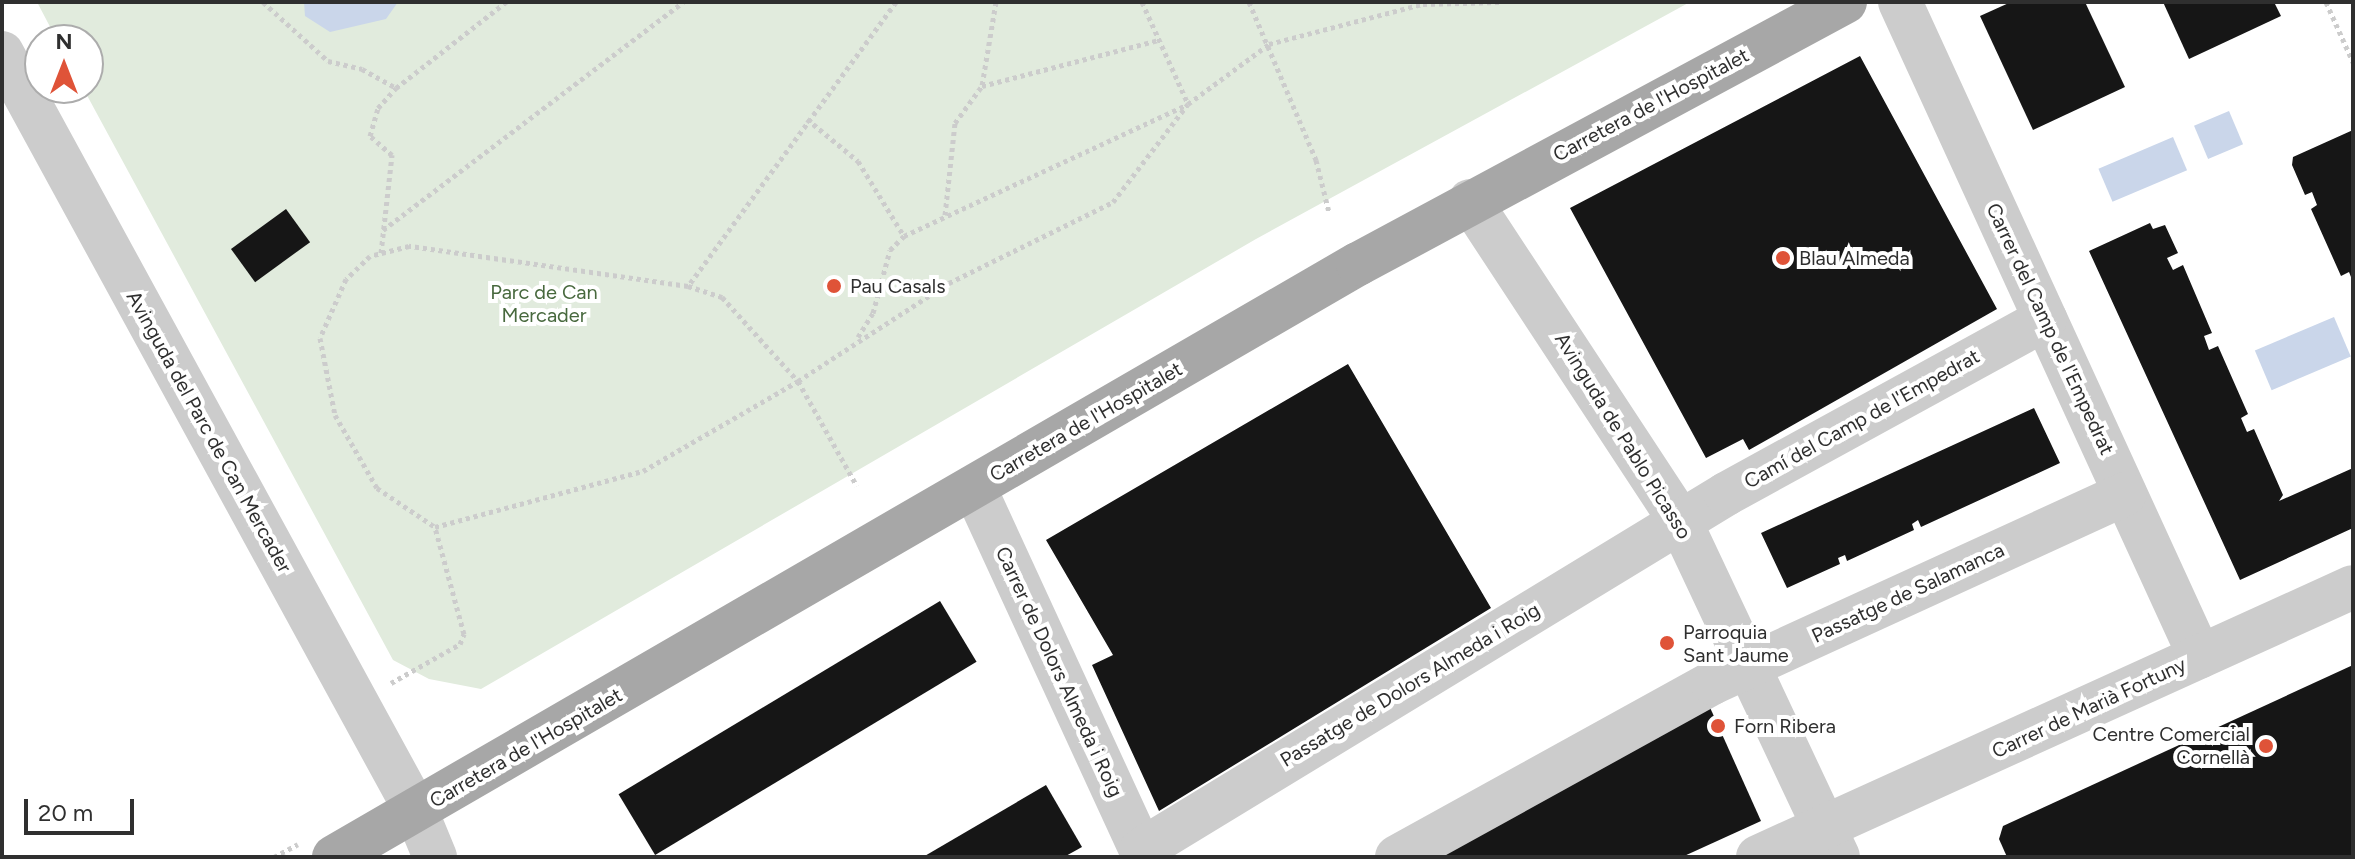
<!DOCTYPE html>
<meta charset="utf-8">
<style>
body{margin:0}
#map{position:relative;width:2355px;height:859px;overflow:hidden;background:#fff;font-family:Figtree,sans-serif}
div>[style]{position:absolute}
.green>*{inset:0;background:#e1ebdd}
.water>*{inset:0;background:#cad6ea;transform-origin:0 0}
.building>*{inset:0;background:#161616;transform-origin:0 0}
.path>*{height:5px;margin-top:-2.5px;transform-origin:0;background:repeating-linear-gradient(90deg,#ccc 0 4px,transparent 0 8px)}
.minor>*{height:44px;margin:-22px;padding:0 22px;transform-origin:22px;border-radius:22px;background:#ccc}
.major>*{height:44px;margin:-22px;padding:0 22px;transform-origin:22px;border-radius:22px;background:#a7a7a7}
.dots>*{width:22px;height:22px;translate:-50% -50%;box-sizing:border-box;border:4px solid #fff;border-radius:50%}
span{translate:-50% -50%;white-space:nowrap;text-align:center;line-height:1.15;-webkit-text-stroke:8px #fff;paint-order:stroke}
.street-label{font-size:20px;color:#2f2f2f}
.poi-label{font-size:20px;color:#2f2f2f}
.left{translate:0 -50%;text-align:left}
.right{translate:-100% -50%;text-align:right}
.park-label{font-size:20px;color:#48693e}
.frame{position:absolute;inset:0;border:4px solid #2f2f2f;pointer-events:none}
.north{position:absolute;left:24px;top:24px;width:80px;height:80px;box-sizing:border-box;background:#fff;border:2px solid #acacac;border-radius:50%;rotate:0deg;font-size:22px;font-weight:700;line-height:32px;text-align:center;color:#2f2f2f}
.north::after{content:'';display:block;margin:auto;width:28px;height:36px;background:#df5338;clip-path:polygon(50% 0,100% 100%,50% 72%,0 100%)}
.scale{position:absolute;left:24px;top:799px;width:110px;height:36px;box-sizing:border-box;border:4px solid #2f2f2f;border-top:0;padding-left:10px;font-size:24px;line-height:28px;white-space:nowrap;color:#2f2f2f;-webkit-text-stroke:6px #fff;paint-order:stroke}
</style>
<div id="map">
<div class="green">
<div style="clip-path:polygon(37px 2px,1690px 2px,1256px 239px,481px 689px,429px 679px,393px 660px,83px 88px,88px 88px,88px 40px,57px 40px)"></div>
</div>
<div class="water">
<div style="clip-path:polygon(304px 2px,398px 2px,386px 19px,330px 32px,305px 16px)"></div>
<div style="left:2229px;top:111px;width:36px;height:38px;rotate:67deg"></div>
<div style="left:2173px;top:137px;width:36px;height:81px;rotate:67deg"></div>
<div style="left:2334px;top:317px;width:43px;height:86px;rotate:67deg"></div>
</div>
<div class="building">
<div style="clip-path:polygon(2011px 2px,2085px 2px,2125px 87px,2033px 130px,1980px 16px)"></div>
<div style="clip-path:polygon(2163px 2px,2274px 2px,2281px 16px,2189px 59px)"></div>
<div style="clip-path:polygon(1860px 56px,1997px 309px,1749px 450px,1743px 439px,1706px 458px,1570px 208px)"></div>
<div style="clip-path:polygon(2353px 130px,2353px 282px,2349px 272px,2341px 276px,2311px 209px,2317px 205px,2312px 192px,2305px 195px,2292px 165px,2293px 157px)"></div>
<div style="left:286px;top:209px;width:41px;height:68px;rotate:54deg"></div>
<div style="clip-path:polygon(2150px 223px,2153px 229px,2165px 225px,2178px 253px,2167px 258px,2173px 270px,2183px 265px,2212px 333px,2204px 336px,2209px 350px,2218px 346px,2248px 414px,2241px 418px,2247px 432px,2254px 429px,2283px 495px,2279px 501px,2353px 468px,2353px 528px,2240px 580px,2089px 251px)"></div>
<div style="clip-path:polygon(1348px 364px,1491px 608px,1159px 811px,1092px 665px,1113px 655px,1046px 540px)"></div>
<div style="clip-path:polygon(2034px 408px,2060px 463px,1921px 527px,1918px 520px,1912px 524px,1914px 530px,1847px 561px,1845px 555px,1838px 558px,1840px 564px,1787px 588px,1761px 533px)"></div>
<div style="left:940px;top:601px;width:71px;height:375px;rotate:59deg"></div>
<div style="clip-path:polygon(2353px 665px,2353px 857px,2007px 857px,1999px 839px,2003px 826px)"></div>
<div style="clip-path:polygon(1708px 703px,1761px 821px,1682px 857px,1431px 857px)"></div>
<div style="clip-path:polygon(1046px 785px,1082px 847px,1064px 857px,923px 857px)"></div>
</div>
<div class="path">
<div style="left:263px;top:2px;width:88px;rotate:42.2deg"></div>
<div style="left:328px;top:61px;width:35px;rotate:13deg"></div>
<div style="left:362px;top:69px;width:39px;rotate:29deg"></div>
<div style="left:396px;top:88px;width:140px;rotate:-38deg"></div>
<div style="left:896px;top:2px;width:352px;rotate:126.2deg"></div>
<div style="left:688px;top:286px;width:282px;rotate:-171.8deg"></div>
<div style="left:409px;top:246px;width:40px;rotate:165.6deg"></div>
<div style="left:370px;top:256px;width:33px;rotate:136deg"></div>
<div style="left:346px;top:279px;width:64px;rotate:113.8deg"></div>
<div style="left:320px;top:338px;width:78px;rotate:79deg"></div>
<div style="left:335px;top:415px;width:84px;rotate:60.1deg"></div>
<div style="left:377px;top:488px;width:70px;rotate:33.9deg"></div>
<div style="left:435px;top:527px;width:215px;rotate:-15.1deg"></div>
<div style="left:643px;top:471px;width:179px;rotate:-30.1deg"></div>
<div style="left:798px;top:381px;width:180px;rotate:-33deg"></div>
<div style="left:949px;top:283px;width:183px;rotate:-26.3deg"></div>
<div style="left:1113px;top:202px;width:123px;rotate:-52.6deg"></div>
<div style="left:996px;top:2px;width:85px;rotate:99.5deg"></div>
<div style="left:982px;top:86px;width:183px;rotate:-14.6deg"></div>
<div style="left:1142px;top:2px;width:112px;rotate:65.7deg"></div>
<div style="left:1249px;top:2px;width:172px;rotate:67deg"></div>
<div style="left:1316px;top:160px;width:54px;rotate:76deg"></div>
<div style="left:2326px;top:2px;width:66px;rotate:65.8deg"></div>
<div style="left:807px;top:119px;width:66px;rotate:39.5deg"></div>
<div style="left:858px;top:161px;width:88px;rotate:58.5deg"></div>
<div style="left:945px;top:215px;width:93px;rotate:-83.8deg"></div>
<div style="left:955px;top:123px;width:46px;rotate:-53.9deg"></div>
<div style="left:383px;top:230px;width:377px;rotate:-37.2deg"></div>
<div style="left:381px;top:253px;width:99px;rotate:-83.6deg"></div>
<div style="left:392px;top:155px;width:29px;rotate:-139deg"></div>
<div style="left:370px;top:136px;width:29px;rotate:-74deg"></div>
<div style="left:378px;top:108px;width:27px;rotate:-48deg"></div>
<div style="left:688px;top:286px;width:36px;rotate:18deg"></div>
<div style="left:722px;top:297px;width:113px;rotate:47.9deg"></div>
<div style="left:798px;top:381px;width:120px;rotate:60.7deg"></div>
<div style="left:858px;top:337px;width:28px;rotate:-58deg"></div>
<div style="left:873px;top:313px;width:65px;rotate:-74.9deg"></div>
<div style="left:890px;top:250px;width:20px;rotate:-45deg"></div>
<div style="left:904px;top:236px;width:313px;rotate:-24.9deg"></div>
<div style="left:1188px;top:104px;width:101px;rotate:-36.5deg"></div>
<div style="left:1269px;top:44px;width:159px;rotate:-14.6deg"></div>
<div style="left:1423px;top:4px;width:76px;rotate:-1.5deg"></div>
<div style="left:391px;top:683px;width:79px;rotate:-29.5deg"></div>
<div style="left:460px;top:644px;width:11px;rotate:-68deg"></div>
<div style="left:464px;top:634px;width:111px;rotate:-105.2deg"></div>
<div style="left:274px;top:857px;width:27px;rotate:-28deg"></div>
</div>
<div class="minor">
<div style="left:1900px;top:2px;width:720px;rotate:65.39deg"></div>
<div style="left:2px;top:53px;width:864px;rotate:61.36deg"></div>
<div style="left:416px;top:811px;width:50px;rotate:67.6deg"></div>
<div style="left:1470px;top:201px;width:383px;rotate:56.7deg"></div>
<div style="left:1680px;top:521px;width:371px;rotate:64.8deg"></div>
<div style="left:974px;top:487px;width:407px;rotate:65.3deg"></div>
<div style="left:1141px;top:850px;width:685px;rotate:-31.32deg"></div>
<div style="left:1726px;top:494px;width:364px;rotate:-28.7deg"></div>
<div style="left:1397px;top:857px;width:360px;rotate:-28.9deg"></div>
<div style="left:1712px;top:683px;width:454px;rotate:-24.6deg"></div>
<div style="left:1758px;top:857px;width:653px;rotate:-24.41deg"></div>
</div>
<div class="major">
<div style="left:334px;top:857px;width:1183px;rotate:-30.08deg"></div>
<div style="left:1358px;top:264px;width:553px;rotate:-28.28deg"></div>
</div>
<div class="dots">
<div style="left:1783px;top:258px;background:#df5338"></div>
<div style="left:834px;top:286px;background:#df5338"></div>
<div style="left:1667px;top:643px;background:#df5338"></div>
<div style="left:1718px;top:726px;background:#df5338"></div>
<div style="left:2266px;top:746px;background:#df5338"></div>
</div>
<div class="street-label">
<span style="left:1651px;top:105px;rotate:-28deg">Carretera de l'Hospitalet</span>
<span style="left:2050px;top:329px;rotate:65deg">Carrer del Camp de l'Empedrat</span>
<span style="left:1862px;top:419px;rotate:-29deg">Camí del Camp de l'Empedrat</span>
<span style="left:1086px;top:422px;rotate:-30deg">Carretera de l'Hospitalet</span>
<span style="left:209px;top:432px;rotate:61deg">Avinguda del Parc de Can Mercader</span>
<span style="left:1623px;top:436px;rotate:58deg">Avinguda de Pablo Picasso</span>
<span style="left:1908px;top:593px;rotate:-25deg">Passatge de Salamanca</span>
<span style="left:1059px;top:672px;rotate:65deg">Carrer de Dolors Almeda i Roig</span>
<span style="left:1410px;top:685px;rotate:-31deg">Passatge de Dolors Almeda i Roig</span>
<span style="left:2089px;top:708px;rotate:-25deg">Carrer de Marià Fortuny</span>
<span style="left:526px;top:748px;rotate:-30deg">Carretera de l'Hospitalet</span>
</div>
<div class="poi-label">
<span class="left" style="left:1799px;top:258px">Blau Almeda</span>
<span class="left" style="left:850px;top:286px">Pau Casals</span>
<span class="left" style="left:1683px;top:644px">Parroquia<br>Sant Jaume</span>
<span class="left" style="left:1734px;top:726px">Forn Ribera</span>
<span class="right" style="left:2250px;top:746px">Centre Comercial<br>Cornellà</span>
</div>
<div class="park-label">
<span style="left:544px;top:304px">Parc de Can<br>Mercader</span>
</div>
<div class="frame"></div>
<div class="north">N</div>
<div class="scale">20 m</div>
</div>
